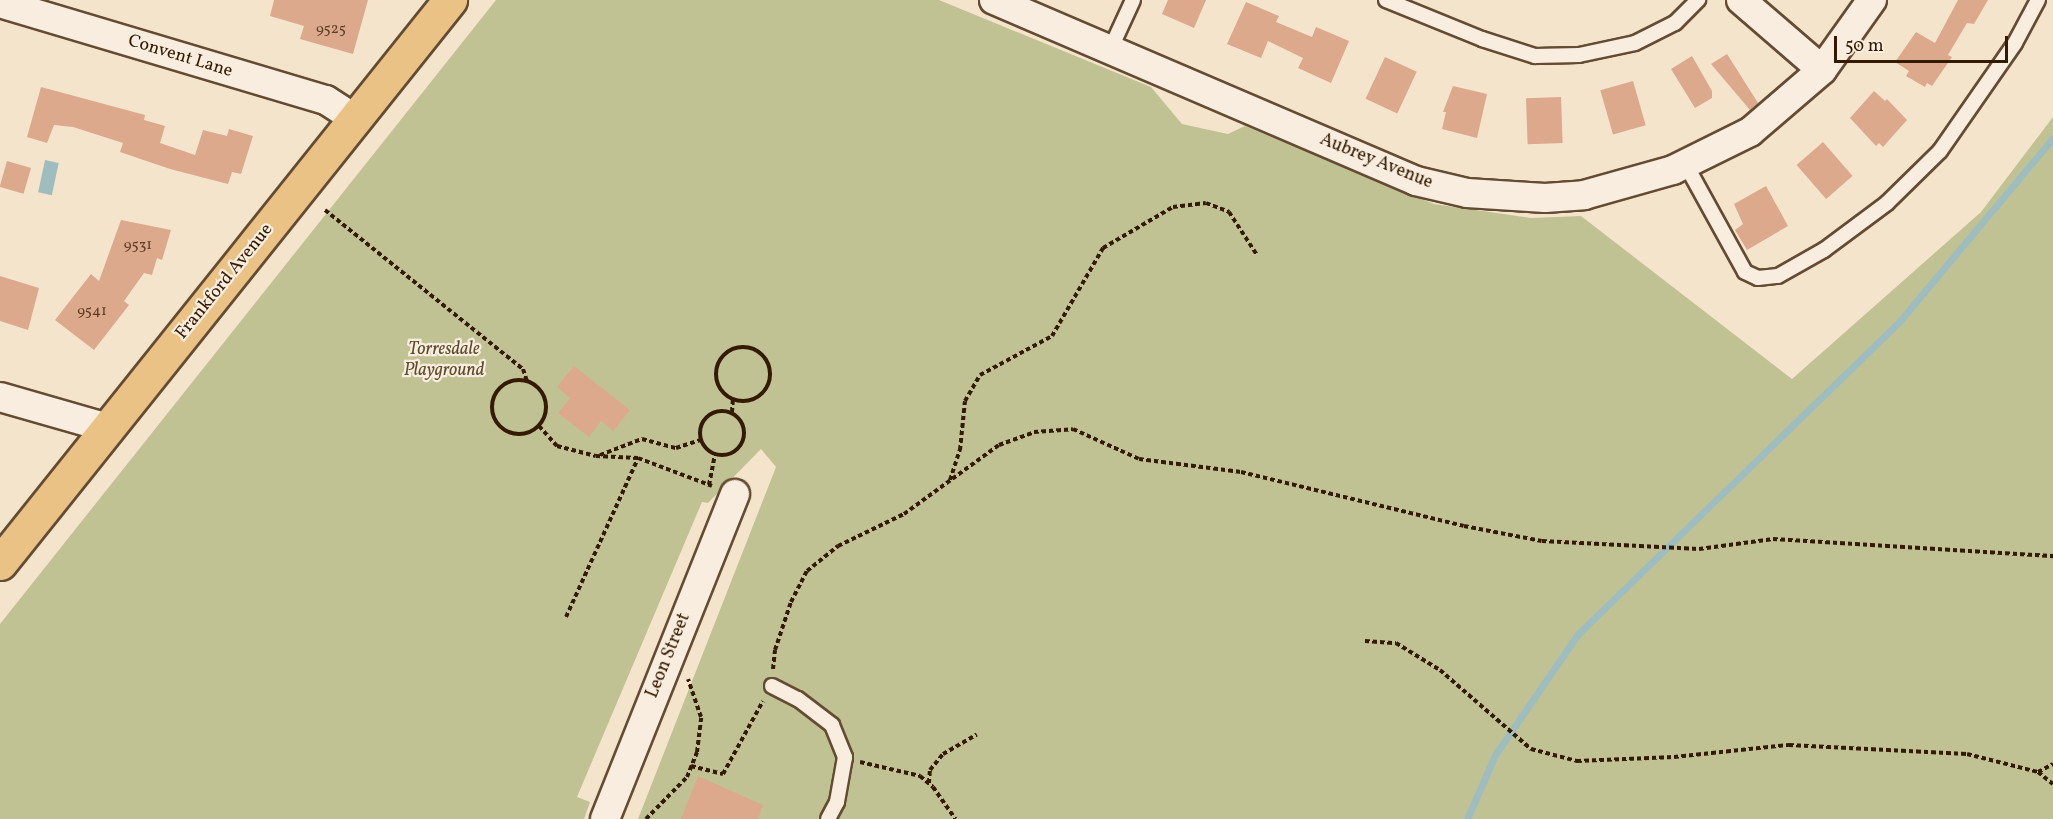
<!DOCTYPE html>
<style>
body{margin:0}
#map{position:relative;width:2053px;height:819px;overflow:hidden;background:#f5e4cc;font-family:Vollkorn,serif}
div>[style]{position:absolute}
.green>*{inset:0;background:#c1c294}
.water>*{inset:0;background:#9fbdbf;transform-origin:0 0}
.stream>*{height:7px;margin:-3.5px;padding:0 3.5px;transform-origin:3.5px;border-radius:3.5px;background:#9fbdbf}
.building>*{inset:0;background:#dca98d;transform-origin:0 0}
.path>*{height:4px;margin-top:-2px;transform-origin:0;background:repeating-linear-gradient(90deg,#331a00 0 4.5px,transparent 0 7.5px)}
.path>.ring{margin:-2px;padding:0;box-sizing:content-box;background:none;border:4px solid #331a00;border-radius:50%}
.roads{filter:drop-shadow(2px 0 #644c33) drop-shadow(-2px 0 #644c33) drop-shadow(0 2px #644c33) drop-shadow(0 -2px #644c33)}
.lane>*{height:14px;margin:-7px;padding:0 7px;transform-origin:7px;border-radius:7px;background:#f8edde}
.street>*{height:28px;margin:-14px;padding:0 14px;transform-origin:14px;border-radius:14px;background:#f8edde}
.primary>*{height:33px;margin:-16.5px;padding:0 16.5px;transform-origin:16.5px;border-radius:16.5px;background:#eac286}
span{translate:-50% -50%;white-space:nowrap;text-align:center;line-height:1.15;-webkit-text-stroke:4.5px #f8edde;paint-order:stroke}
.number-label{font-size:15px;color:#5d3e23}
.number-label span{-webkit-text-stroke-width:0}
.street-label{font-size:18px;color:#331a00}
.park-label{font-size:18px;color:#5e4c2c;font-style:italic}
.scale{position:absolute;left:1834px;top:36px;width:174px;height:27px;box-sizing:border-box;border:3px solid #331a00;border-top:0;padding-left:8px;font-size:18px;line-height:21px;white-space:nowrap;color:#331a00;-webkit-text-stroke:4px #f8edde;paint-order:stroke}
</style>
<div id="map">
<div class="green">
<div style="clip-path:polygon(496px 0,939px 0,1151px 87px,1182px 124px,1228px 134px,1245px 126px,1434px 204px,1531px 218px,1581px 216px,1792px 379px,1981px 212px,2053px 117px,2053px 819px,638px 819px,776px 467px,761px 449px,708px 503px,702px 502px,577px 797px,590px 802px,584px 819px,0 819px,0 624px)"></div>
</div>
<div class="water">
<div style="left:45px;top:160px;width:14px;height:33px;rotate:12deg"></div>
</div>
<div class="stream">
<div style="left:1467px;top:819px;width:70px;rotate:-66.4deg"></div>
<div style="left:1495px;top:755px;width:147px;rotate:-55.6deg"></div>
<div style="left:1578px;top:634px;width:448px;rotate:-44.2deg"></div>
<div style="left:1899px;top:322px;width:240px;rotate:-50.1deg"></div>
</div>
<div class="building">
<div style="clip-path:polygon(274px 0,368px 0,353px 54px,300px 39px,304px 26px,270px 16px)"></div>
<div style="clip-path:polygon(1168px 0,1206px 0,1194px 28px,1162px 14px)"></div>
<div style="clip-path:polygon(1958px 0,1988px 0,1974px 24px,1967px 23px,1948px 55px,1952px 57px,1932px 86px,1927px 83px,1925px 87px,1906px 76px,1909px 71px,1895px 62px,1916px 32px,1935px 43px)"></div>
<div style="clip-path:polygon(1246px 2px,1279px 16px,1276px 22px,1312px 37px,1316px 27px,1349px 41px,1331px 83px,1298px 68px,1303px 58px,1268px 41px,1261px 58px,1227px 44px)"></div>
<div style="clip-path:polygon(1727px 54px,1758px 103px,1750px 110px,1711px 64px)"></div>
<div style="clip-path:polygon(1692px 56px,1712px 91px,1712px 98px,1695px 108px,1671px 69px)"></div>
<div style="left:1385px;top:57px;width:35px;height:46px;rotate:25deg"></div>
<div style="left:1633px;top:81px;width:46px;height:34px;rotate:74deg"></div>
<div style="clip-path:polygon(1453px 86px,1487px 94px,1477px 138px,1442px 129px,1446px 112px,1443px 112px)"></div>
<div style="clip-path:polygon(41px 87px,145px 115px,144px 120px,165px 126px,160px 143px,195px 155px,203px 130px,227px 136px,229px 129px,253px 136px,241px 174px,232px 172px,228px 184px,170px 169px,120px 152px,123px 143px,73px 127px,54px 125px,47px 143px,27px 137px)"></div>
<div style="clip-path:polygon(1874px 91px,1885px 101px,1887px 99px,1907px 120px,1883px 147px,1879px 143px,1876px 146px,1850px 118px)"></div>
<div style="left:1561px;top:97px;width:46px;height:35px;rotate:88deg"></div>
<div style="left:1823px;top:142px;width:45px;height:35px;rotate:49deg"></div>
<div style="left:7px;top:161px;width:25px;height:27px;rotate:16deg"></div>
<div style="clip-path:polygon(1766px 186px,1788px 226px,1747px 250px,1735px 230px,1743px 224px,1734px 204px)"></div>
<div style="clip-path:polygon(121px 220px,171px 230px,162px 260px,157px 258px,152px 275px,144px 273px,124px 301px,129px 305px,94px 350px,55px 320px,91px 274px,99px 281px)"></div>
<div style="clip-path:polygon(0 276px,39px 288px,28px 330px,0 321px)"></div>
<div style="clip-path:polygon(574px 366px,630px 410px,613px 431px,601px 421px,589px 437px,558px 413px,570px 398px,557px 387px)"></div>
<div style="clip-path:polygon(698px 776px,763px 805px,758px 819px,681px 819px)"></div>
</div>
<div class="path">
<div style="left:325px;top:210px;width:254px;rotate:38.8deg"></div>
<div style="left:523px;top:369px;width:13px;rotate:72deg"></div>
<div class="ring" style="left:716px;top:347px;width:50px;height:50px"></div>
<div class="ring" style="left:492px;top:380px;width:50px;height:50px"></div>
<div class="ring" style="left:700px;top:411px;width:40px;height:40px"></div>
<div style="left:732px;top:412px;width:13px;rotate:-86deg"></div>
<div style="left:539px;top:426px;width:27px;rotate:48deg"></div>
<div style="left:557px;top:446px;width:40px;rotate:14.4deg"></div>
<div style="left:596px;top:456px;width:42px;rotate:2.7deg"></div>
<div style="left:638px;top:458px;width:79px;rotate:20.7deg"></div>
<div style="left:600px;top:455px;width:45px;rotate:-20.9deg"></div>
<div style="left:642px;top:439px;width:35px;rotate:15deg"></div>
<div style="left:676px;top:448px;width:26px;rotate:-18deg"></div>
<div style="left:950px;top:480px;width:32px;rotate:-72deg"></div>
<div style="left:960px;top:450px;width:49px;rotate:-84.2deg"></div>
<div style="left:965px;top:401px;width:30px;rotate:-60deg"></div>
<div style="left:980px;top:375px;width:82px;rotate:-28.4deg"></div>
<div style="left:1052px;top:336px;width:102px;rotate:-59.9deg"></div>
<div style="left:1103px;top:248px;width:81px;rotate:-30.4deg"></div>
<div style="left:1173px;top:207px;width:33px;rotate:-7deg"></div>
<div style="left:1206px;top:203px;width:25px;rotate:21deg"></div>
<div style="left:1229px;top:212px;width:51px;rotate:56.9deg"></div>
<div style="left:709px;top:485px;width:32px;rotate:-79deg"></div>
<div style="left:566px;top:617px;width:175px;rotate:-65.6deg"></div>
<div style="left:1365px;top:641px;width:31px;rotate:4deg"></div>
<div style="left:1396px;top:643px;width:52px;rotate:31.5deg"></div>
<div style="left:1440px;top:670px;width:121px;rotate:41deg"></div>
<div style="left:1531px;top:749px;width:48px;rotate:14.6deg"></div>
<div style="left:1577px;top:761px;width:97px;rotate:-2.4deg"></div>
<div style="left:1674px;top:757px;width:116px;rotate:-6deg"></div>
<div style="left:1789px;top:745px;width:178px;rotate:2.9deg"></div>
<div style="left:1967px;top:754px;width:73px;rotate:14.2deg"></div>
<div style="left:2038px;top:772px;width:17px;rotate:-28deg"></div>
<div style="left:773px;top:669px;width:19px;rotate:-84deg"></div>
<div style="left:775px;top:650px;width:51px;rotate:-71.6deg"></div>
<div style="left:791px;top:602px;width:35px;rotate:-63deg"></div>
<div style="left:807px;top:571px;width:40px;rotate:-39deg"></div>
<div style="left:838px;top:546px;width:73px;rotate:-25.9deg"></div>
<div style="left:904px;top:514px;width:117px;rotate:-36deg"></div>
<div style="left:999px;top:445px;width:37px;rotate:-20deg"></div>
<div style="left:1034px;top:432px;width:39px;rotate:-4deg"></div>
<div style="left:1073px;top:429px;width:72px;rotate:24.4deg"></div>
<div style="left:1139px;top:459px;width:103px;rotate:7.3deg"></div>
<div style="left:1241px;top:472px;width:229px;rotate:13.6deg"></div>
<div style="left:1464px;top:526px;width:79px;rotate:10.9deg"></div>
<div style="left:1542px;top:541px;width:157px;rotate:2.9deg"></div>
<div style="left:1699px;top:549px;width:75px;rotate:-7.7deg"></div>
<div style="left:1773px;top:539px;width:281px;rotate:3.5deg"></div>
<div style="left:860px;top:762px;width:62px;rotate:13.1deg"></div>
<div style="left:920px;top:776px;width:17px;rotate:40deg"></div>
<div style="left:933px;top:787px;width:39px;rotate:55deg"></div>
<div style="left:691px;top:766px;width:33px;rotate:14deg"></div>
<div style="left:723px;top:774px;width:83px;rotate:-61.3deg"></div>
<div style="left:2038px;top:772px;width:19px;rotate:39deg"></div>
<div style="left:929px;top:783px;width:13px;rotate:-86deg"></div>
<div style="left:930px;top:770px;width:21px;rotate:-51deg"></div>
<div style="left:943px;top:754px;width:39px;rotate:-30deg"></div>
<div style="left:646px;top:819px;width:59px;rotate:-45.7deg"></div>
<div style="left:687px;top:777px;width:27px;rotate:-68deg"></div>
<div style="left:697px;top:752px;width:35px;rotate:-83deg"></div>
<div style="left:701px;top:717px;width:40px;rotate:-108.9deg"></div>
</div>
<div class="roads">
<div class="lane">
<div style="left:1386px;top:0;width:104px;rotate:22.1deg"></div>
<div style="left:1482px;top:39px;width:56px;rotate:17.8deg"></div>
<div style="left:1535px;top:56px;width:44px;rotate:-1.3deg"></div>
<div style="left:1579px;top:55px;width:57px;rotate:-12.1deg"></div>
<div style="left:1635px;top:43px;width:45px;rotate:-26.6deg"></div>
<div style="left:1675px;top:23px;width:33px;rotate:-45deg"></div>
<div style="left:1110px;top:50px;width:55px;rotate:-65.3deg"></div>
<div style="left:1686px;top:165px;width:122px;rotate:61.1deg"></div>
<div style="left:1745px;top:272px;width:14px;rotate:25deg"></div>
<div style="left:1758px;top:278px;width:20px;rotate:-6deg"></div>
<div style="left:1778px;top:276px;width:53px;rotate:-29.5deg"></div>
<div style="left:1824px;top:250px;width:79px;rotate:-36.7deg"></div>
<div style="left:1887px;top:203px;width:74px;rotate:-44.5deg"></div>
<div style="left:1940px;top:151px;width:131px;rotate:-55.2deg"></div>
<div style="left:2015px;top:43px;width:49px;rotate:-61.9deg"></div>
<div style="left:772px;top:686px;width:29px;rotate:27deg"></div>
<div style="left:798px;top:699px;width:43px;rotate:37.4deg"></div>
<div style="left:832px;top:725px;width:35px;rotate:68deg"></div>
<div style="left:845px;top:757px;width:46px;rotate:100.1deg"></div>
<div style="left:837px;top:802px;width:19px;rotate:118deg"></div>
</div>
<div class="street">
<div style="left:994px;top:0;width:459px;rotate:23.2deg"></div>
<div style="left:1416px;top:181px;width:52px;rotate:13.2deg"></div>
<div style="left:1467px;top:193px;width:78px;rotate:3.7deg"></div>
<div style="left:1545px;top:198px;width:39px;rotate:-4deg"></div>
<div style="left:1584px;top:195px;width:92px;rotate:-15.7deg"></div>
<div style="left:1673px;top:170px;width:86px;rotate:-26.3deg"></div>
<div style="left:1750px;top:132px;width:95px;rotate:-40.7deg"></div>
<div style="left:1822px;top:70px;width:86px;rotate:-54.5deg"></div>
<div style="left:1741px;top:0;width:107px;rotate:40.8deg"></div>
<div style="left:0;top:3px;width:340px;rotate:16.6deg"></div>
<div style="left:326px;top:100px;width:35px;rotate:33deg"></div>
<div style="left:0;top:397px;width:112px;rotate:16deg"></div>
<div style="left:605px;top:819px;width:350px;rotate:-68.2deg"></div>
</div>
<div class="primary">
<div style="left:0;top:563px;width:721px;rotate:-51.37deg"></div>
</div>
</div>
<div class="number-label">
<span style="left:331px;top:30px">9525</span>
<span style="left:138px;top:246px">9531</span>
<span style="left:92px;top:312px">9541</span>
</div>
<div class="street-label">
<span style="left:180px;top:57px;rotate:17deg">Convent Lane</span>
<span style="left:1376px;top:162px;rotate:22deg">Aubrey Avenue</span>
<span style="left:225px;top:282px;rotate:-51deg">Frankford Avenue</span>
<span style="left:669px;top:656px;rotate:-68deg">Leon Street</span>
</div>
<div class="park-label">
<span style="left:444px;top:361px">Torresdale<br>Playground</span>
</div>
<div class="scale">50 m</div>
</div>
